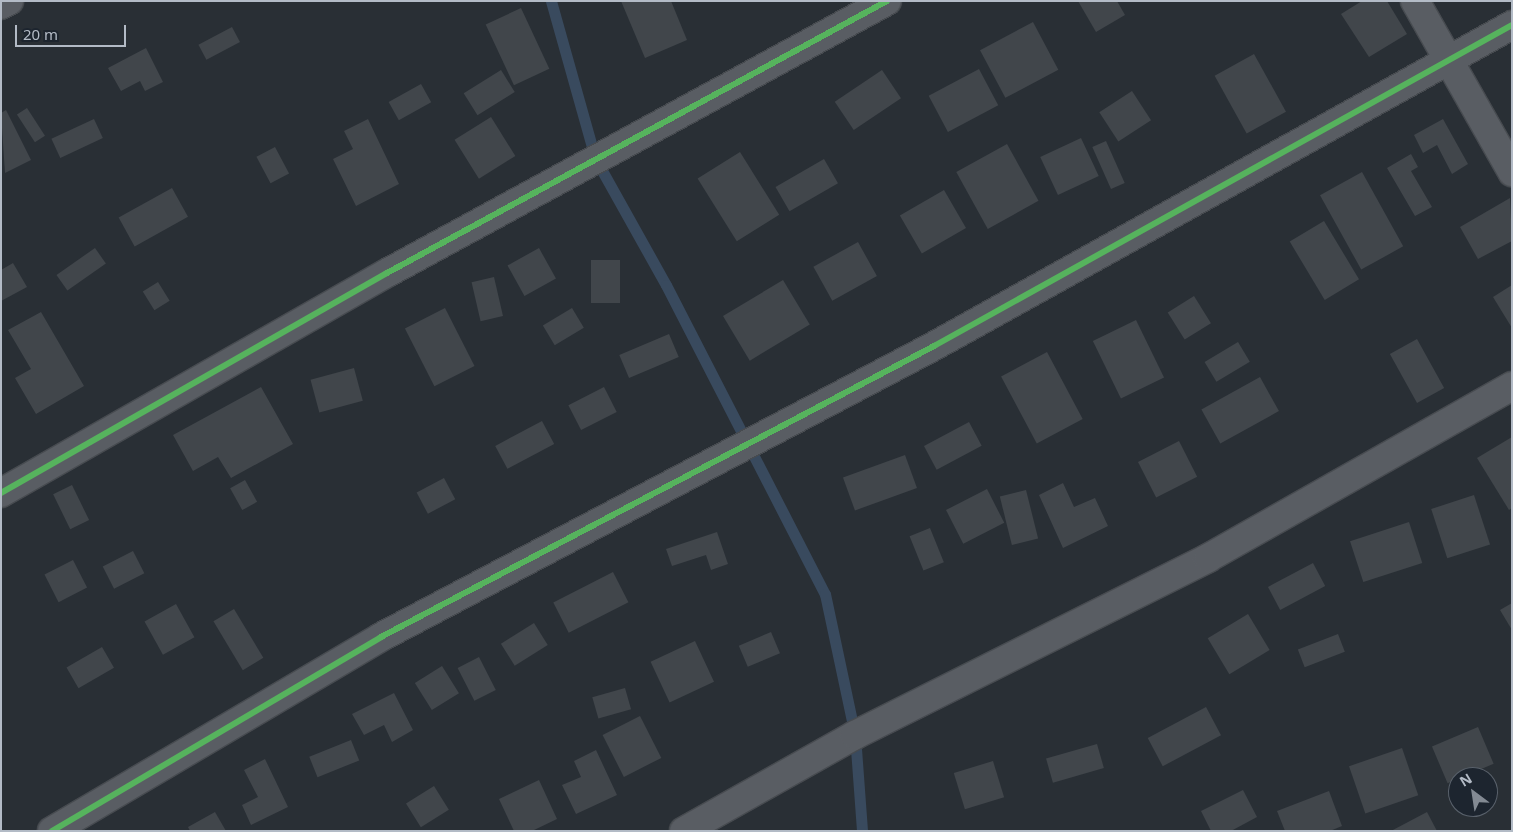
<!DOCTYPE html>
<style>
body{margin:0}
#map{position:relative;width:1513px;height:832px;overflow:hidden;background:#292f35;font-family:"Noto Sans",sans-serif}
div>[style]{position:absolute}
.stream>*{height:11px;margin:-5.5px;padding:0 5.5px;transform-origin:5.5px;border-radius:5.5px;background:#394a5e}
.building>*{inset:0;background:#41464b;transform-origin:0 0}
.roads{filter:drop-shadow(1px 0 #474b50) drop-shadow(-1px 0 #474b50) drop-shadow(0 1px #474b50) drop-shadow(0 -1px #474b50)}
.minor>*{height:28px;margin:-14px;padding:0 14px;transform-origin:14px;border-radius:14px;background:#595d63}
.cycleway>*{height:6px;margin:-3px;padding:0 3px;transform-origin:3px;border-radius:3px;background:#56b35d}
span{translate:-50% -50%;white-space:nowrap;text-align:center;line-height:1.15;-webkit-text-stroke:4px #1d252f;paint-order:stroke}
.frame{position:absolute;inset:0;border:2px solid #b3bbc6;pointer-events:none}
.north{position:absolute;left:1448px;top:767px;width:50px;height:50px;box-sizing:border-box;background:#1d252f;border:1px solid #59616b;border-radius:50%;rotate:329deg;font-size:14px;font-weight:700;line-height:20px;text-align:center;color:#b3bbc6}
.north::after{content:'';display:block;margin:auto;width:18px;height:22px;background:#838a93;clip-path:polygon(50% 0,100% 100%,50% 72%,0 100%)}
.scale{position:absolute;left:15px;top:25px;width:111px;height:22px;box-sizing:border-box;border:2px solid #b3bbc6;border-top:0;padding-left:6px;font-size:15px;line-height:18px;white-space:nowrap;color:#b3bbc6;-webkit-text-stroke:4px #1d252f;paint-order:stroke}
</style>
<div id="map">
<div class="stream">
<div style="left:551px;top:1px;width:163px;rotate:74.3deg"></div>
<div style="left:595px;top:158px;width:145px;rotate:60.8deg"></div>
<div style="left:666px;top:285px;width:348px;rotate:62.8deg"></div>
<div style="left:825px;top:594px;width:144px;rotate:78deg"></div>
<div style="left:855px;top:735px;width:96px;rotate:85.8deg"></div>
</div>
<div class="building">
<div style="clip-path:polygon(621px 1px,671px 1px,687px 40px,645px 58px)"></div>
<div style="clip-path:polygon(1078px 1px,1117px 1px,1125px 15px,1096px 32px)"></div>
<div style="clip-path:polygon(1362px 1px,1387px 1px,1407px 34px,1369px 57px,1341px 14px)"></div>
<div style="left:521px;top:8px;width:67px;height:39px;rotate:65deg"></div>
<div style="left:1033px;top:22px;width:54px;height:60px;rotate:62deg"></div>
<div style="left:232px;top:27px;width:17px;height:38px;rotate:62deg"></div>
<div style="clip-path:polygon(146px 48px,163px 82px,145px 91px,140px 81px,121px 91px,108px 68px)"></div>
<div style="left:1254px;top:54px;width:66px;height:45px;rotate:61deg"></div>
<div style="left:979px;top:69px;width:41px;height:57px;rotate:62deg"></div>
<div style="left:501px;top:70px;width:26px;height:44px;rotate:58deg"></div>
<div style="left:882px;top:70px;width:34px;height:57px;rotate:56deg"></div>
<div style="left:421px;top:84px;width:21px;height:37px;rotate:61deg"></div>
<div style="left:1132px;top:91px;width:35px;height:39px;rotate:57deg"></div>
<div style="left:27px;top:108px;width:33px;height:12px;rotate:57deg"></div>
<div style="clip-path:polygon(6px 110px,31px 160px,5px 173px,1px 113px)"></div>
<div style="left:491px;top:117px;width:46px;height:43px;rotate:58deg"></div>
<div style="left:94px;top:119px;width:21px;height:47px;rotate:65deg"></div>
<div style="clip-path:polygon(368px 119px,399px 184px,356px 206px,333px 159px,353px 149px,344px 131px)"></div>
<div style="clip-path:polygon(1443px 119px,1468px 164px,1452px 174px,1437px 145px,1423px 153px,1414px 135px)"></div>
<div style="left:1081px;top:138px;width:42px;height:45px;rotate:65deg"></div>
<div style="left:1106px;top:141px;width:46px;height:15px;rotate:66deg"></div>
<div style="left:1007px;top:144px;width:65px;height:58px;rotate:61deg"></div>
<div style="left:275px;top:147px;width:30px;height:21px;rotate:62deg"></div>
<div style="left:740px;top:152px;width:74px;height:50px;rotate:58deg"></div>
<div style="clip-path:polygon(1411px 154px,1418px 167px,1411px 171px,1432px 207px,1415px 216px,1387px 168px)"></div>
<div style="left:824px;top:159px;width:28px;height:56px;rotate:60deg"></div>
<div style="left:1362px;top:172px;width:85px;height:48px;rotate:61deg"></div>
<div style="left:172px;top:188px;width:33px;height:61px;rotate:61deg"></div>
<div style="left:944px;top:190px;width:44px;height:51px;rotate:60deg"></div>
<div style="clip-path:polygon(1510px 198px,1512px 241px,1478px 259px,1460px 227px)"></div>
<div style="left:1324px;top:221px;width:68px;height:40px;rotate:59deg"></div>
<div style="left:858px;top:242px;width:39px;height:51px;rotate:61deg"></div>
<div style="left:95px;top:248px;width:19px;height:47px;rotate:55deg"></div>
<div style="left:539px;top:248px;width:35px;height:36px;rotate:61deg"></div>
<div style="left:591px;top:260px;width:29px;height:43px"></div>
<div style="clip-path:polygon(13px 263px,27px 287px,1px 301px,1px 270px)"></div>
<div style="left:494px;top:277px;width:40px;height:23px;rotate:77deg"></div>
<div style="left:783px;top:280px;width:52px;height:70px;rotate:59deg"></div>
<div style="left:158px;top:282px;width:22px;height:18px;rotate:58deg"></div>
<div style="clip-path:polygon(1512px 285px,1512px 328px,1493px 297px)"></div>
<div style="left:1194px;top:296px;width:32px;height:31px;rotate:58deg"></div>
<div style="left:445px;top:308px;width:65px;height:45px;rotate:63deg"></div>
<div style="left:572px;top:308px;width:23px;height:34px;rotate:59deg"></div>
<div style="clip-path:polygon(41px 312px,84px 386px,36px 414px,15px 378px,31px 369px,8px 330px)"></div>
<div style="left:1136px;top:320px;width:64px;height:48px;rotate:64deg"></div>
<div style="left:669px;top:334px;width:25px;height:54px;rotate:67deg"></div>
<div style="left:1417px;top:339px;width:56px;height:31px;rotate:61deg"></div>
<div style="left:1238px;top:342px;width:23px;height:39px;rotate:59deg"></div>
<div style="left:1047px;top:352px;width:76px;height:52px;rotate:62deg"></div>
<div style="left:354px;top:368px;width:34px;height:45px;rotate:75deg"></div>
<div style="left:1260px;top:377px;width:39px;height:67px;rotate:61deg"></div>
<div style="clip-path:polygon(261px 387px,293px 444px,231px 478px,218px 457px,193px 471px,173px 435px)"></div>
<div style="left:604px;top:387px;width:28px;height:40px;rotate:63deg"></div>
<div style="left:542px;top:421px;width:26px;height:53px;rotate:62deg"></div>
<div style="left:969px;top:422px;width:27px;height:51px;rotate:62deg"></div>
<div style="clip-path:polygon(1512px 437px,1512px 508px,1509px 510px,1477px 458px)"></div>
<div style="left:1179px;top:441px;width:40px;height:46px;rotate:63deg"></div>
<div style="left:905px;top:455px;width:35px;height:66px;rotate:70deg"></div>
<div style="left:444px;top:478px;width:24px;height:31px;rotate:62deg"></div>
<div style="left:245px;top:480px;width:25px;height:17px;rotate:61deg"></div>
<div style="clip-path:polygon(1063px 483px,1074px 507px,1095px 498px,1108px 526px,1063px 548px,1039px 495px)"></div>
<div style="left:72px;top:485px;width:39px;height:21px;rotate:64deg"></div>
<div style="left:987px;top:489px;width:38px;height:46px;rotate:63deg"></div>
<div style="left:1026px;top:490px;width:50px;height:27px;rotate:76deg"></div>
<div style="left:1474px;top:495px;width:52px;height:45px;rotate:72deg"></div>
<div style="left:1409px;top:522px;width:43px;height:62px;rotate:72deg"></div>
<div style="left:930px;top:528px;width:37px;height:22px;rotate:68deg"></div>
<div style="clip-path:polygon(717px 532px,728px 564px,711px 570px,706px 555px,672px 566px,666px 549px)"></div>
<div style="left:133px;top:551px;width:25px;height:34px;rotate:63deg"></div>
<div style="left:73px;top:560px;width:31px;height:32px;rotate:63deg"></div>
<div style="left:1313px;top:563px;width:26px;height:51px;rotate:62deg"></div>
<div style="left:613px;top:572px;width:34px;height:67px;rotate:63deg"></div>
<div style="clip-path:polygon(1512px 603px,1512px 630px,1500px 610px)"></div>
<div style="left:176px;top:604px;width:38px;height:36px;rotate:61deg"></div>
<div style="left:234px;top:609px;width:57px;height:24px;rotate:59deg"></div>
<div style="left:1248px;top:614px;width:42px;height:47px;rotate:59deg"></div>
<div style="left:534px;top:623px;width:26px;height:39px;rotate:58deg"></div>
<div style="left:771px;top:632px;width:23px;height:35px;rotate:67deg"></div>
<div style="left:1338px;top:634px;width:19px;height:43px;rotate:69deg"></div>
<div style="left:695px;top:641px;width:45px;height:49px;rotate:65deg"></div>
<div style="left:102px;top:647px;width:24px;height:41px;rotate:60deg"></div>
<div style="left:479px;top:657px;width:37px;height:24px;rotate:63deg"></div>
<div style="left:442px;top:666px;width:32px;height:32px;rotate:58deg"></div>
<div style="left:625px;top:688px;width:22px;height:34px;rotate:74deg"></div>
<div style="clip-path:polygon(394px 693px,413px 730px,392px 742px,384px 725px,364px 735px,352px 714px)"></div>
<div style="left:1206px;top:707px;width:32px;height:66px;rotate:62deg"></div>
<div style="left:640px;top:716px;width:47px;height:42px;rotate:63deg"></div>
<div style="left:1478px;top:727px;width:40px;height:50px;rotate:67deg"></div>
<div style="left:351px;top:740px;width:22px;height:45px;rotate:68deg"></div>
<div style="left:1097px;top:744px;width:25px;height:53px;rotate:74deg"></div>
<div style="left:1402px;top:748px;width:50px;height:56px;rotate:71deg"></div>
<div style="clip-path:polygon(596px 750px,617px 795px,576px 814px,562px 785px,581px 777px,574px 761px)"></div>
<div style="clip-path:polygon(265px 759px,288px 807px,251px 825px,242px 805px,258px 797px,244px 770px)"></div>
<div style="left:993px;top:761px;width:38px;height:41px;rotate:73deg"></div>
<div style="clip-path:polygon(539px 780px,557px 819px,532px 831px,514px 831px,499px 799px)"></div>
<div style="left:434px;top:786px;width:28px;height:33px;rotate:58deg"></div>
<div style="clip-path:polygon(1243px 790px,1257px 817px,1231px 831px,1211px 831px,1201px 811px)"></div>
<div style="clip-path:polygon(1329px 791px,1342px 826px,1330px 831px,1285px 831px,1277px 811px)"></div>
<div style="clip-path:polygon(215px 812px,226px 831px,190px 831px,188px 827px)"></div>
<div style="clip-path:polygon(1427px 812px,1437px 831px,1391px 831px)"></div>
</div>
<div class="roads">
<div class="minor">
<div style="left:1415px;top:1px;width:197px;rotate:60.4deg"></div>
<div style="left:1px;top:5px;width:9px;rotate:-27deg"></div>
<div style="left:1px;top:493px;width:444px;rotate:-29.7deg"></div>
<div style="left:387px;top:273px;width:569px;rotate:-28.55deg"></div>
<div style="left:52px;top:831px;width:382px;rotate:-30.5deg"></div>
<div style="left:381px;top:637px;width:625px;rotate:-27.75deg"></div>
<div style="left:934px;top:346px;width:661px;rotate:-29.05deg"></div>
<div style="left:684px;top:831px;width:196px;rotate:-29.3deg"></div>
<div style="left:855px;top:735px;width:395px;rotate:-26.6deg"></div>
<div style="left:1208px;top:558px;width:349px;rotate:-29.5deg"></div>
</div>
</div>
<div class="cycleway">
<div style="left:1px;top:493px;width:444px;rotate:-29.7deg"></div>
<div style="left:387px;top:273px;width:569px;rotate:-28.55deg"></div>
<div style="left:52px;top:831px;width:382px;rotate:-30.5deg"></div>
<div style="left:381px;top:637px;width:625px;rotate:-27.75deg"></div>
<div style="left:934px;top:346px;width:661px;rotate:-29.05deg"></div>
</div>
<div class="frame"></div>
<div class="north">N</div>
<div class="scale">20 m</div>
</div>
